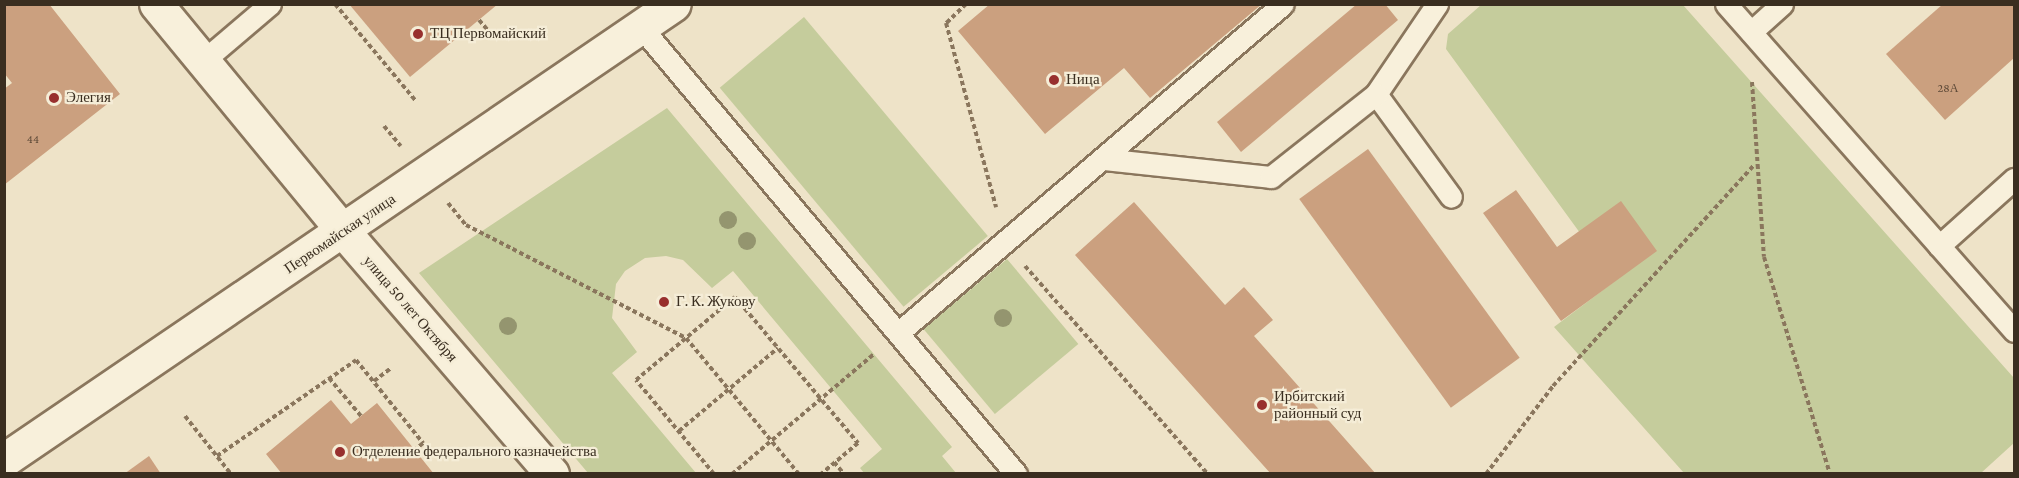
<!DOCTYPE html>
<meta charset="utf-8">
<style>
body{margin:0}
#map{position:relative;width:2019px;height:478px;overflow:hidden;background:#eee3c8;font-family:"Crimson Pro",serif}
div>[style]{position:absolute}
.green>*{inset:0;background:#c5cc9c;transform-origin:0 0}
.building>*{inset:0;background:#cba07f;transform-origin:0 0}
.path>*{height:4px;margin-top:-2px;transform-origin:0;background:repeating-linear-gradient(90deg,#8a765d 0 4.5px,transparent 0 7.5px)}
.roads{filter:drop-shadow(2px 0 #8a765d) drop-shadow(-2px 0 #8a765d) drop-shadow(0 2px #8a765d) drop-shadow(0 -2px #8a765d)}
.lane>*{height:21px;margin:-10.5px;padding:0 10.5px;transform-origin:10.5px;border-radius:10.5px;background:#f8f0db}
.street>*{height:33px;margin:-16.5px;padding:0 16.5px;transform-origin:16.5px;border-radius:16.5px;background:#f8f0db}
.secondary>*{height:33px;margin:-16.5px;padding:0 16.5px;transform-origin:16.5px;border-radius:16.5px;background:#f8f0db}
.trees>*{width:18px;height:18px;margin:-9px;border-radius:50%;background:#94956f}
.dots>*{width:16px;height:16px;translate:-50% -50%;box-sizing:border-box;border:3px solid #f5edd7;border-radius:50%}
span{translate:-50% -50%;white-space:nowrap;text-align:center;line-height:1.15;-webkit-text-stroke:4.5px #f5edd7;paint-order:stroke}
.number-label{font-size:12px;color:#5e4a38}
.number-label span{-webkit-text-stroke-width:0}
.poi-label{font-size:15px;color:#3a2e20}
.left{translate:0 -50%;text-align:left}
.street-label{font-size:15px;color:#3a2e20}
.frame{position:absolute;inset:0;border:6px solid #3a2e20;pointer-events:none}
</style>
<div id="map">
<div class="green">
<div style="clip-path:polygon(1481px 5px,1683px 5px,2014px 378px,2014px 443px,1981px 473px,1684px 473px,1554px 327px,1615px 281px,1446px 49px,1448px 34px)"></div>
<div style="left:804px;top:17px;width:286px;height:110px;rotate:50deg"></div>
<div style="clip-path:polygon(667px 108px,952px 447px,942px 456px,956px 473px,864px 473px,860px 468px,882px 449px,733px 271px,712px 288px,683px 260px,666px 256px,645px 258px,625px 271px,616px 284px,612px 318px,637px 352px,612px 373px,696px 473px,588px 473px,419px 273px)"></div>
<div style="left:1007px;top:259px;width:111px;height:109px;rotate:50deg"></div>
</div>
<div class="building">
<div style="clip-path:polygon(4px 4px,49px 4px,120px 94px,4px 185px,4px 89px,12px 83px,4px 73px)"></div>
<div style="clip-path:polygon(349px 4px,498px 4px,410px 77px)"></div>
<div style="clip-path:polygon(990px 4px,1262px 4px,1150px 98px,1124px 68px,1045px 134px,958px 31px)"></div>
<div style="clip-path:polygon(1357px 4px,1385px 4px,1398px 20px,1241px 152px,1217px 122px)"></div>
<div style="clip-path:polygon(1943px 4px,2014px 4px,2014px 58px,1945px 120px,1886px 54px)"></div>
<div style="left:1368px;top:149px;width:258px;height:85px;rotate:54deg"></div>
<div style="clip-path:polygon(1516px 190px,1557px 247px,1621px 201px,1657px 251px,1561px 321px,1483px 213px)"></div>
<div style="clip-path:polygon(1134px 202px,1225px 305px,1244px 287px,1273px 320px,1254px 336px,1376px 474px,1271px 474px,1075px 255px)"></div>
<div style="clip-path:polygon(331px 400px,351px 424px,377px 403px,434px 474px,282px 474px,266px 454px)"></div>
<div style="clip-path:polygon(149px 456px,161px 474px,124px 474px)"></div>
</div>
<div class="path">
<div style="left:335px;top:4px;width:125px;rotate:50.2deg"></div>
<div style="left:966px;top:4px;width:28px;rotate:136deg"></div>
<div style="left:946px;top:23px;width:191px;rotate:74.8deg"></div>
<div style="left:479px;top:20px;width:20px;rotate:49deg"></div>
<div style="left:1752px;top:82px;width:175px;rotate:86.1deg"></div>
<div style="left:1764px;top:257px;width:227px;rotate:73.1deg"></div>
<div style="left:384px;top:126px;width:26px;rotate:50deg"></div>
<div style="left:448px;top:203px;width:28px;rotate:51deg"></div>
<div style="left:466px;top:225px;width:247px;rotate:27.2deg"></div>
<div style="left:686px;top:338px;width:177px;rotate:50.3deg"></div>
<div style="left:1025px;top:266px;width:277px;rotate:48.7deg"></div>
<div style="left:329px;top:378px;width:50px;rotate:49.9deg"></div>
<div style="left:374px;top:381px;width:20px;rotate:-37deg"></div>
<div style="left:185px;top:416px;width:74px;rotate:51.6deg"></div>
<div style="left:679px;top:431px;width:129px;rotate:-40deg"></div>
<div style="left:217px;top:456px;width:169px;rotate:-34.6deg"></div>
<div style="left:356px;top:360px;width:107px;rotate:51.1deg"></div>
<div style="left:423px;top:443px;width:11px;rotate:139deg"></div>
<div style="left:834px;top:462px;width:16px;rotate:50deg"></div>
<div style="left:714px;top:474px;width:122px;rotate:-129.7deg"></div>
<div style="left:636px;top:380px;width:129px;rotate:-40deg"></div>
<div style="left:735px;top:297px;width:191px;rotate:49.9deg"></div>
<div style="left:858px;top:443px;width:48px;rotate:140deg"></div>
<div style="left:732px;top:474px;width:187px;rotate:-40.2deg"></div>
<div style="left:1486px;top:474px;width:111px;rotate:-52.7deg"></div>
<div style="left:1553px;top:386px;width:299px;rotate:-47.7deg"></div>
</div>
<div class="roads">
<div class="lane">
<div style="left:1437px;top:4px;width:109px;rotate:124.1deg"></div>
<div style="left:1376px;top:94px;width:127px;rotate:53.9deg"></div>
<div style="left:1726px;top:4px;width:436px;rotate:48.6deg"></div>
<div style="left:640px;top:26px;width:585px;rotate:49.99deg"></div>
<div style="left:1751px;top:32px;width:42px;rotate:-42.1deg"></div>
<div style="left:203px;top:61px;width:88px;rotate:-40.4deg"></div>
<div style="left:1103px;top:159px;width:169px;rotate:6.1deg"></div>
<div style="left:1271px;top:177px;width:134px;rotate:-38.3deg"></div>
<div style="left:1939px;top:246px;width:101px;rotate:-41.8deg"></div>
<div style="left:898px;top:333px;width:506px;rotate:-40.52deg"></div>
</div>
<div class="street">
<div style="left:156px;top:4px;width:296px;rotate:50.5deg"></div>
</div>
<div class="secondary">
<div style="left:344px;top:232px;width:319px;rotate:49.3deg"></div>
<div style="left:4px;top:460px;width:810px;rotate:-34.24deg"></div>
</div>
</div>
<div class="trees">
<div style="left:728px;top:220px"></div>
<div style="left:747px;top:241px"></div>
<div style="left:1003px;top:318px"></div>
<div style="left:508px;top:326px"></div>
</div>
<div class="dots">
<div style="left:418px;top:34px;background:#98302e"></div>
<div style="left:1054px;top:80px;background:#98302e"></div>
<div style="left:54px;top:98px;background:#98302e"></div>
<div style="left:664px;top:302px;background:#98302e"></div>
<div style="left:1262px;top:405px;background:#98302e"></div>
<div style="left:340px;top:452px;background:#98302e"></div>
</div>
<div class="number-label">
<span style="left:1948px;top:89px">28А</span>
<span style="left:33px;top:140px">44</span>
</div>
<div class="poi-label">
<span class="left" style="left:430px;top:34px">ТЦ Первомайский</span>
<span class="left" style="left:1066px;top:80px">Ница</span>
<span class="left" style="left:66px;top:98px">Элегия</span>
<span class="left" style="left:676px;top:302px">Г. К. Жукову</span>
<span class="left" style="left:1274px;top:405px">Ирбитский<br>районный суд</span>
<span class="left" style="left:352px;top:452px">Отделение федерального казначейства</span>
</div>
<div class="street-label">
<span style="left:340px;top:234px;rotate:-34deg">Первомайская улица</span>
<span style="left:410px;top:309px;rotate:49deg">улица 50 лет Октября</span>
</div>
<div class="frame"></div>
</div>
